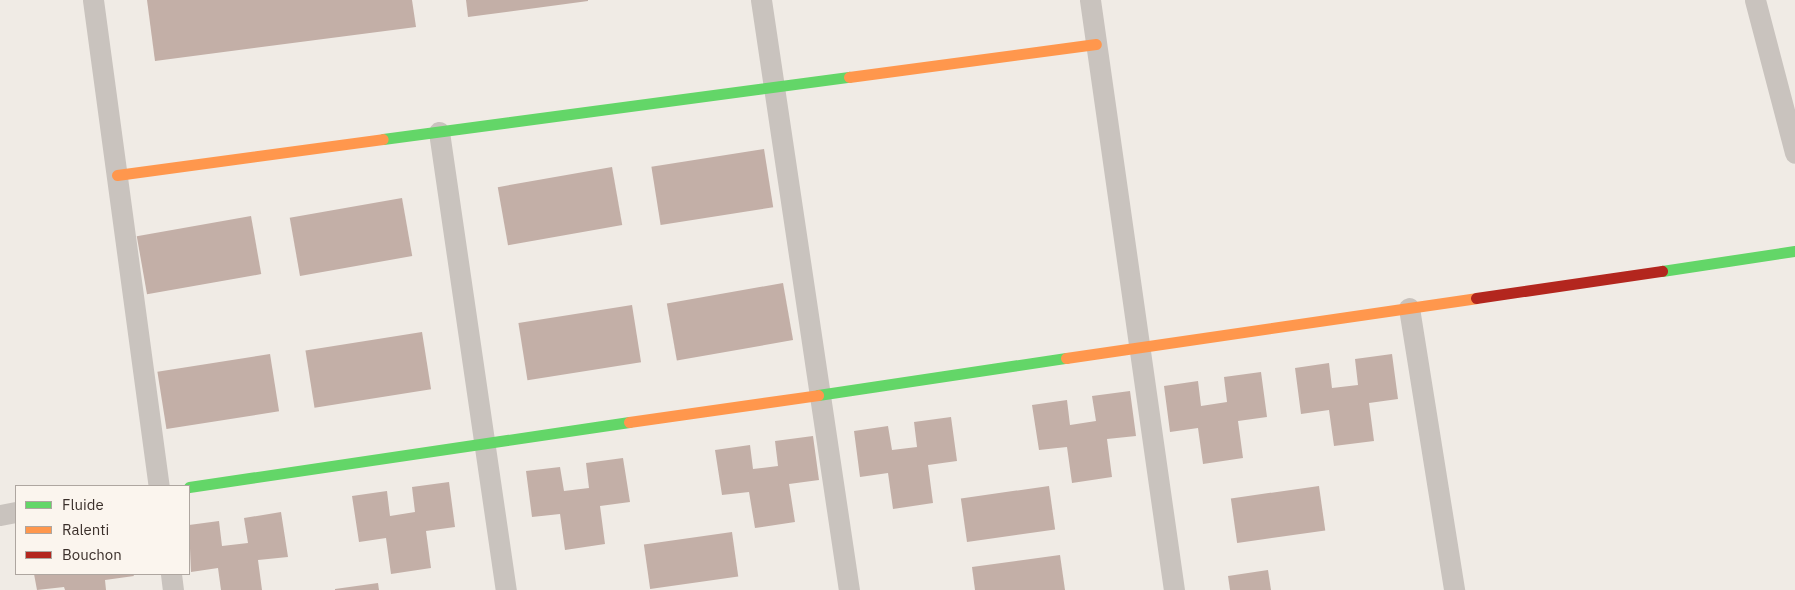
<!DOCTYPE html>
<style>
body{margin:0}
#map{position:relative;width:1795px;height:590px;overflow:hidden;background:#f0ebe5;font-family:"IBM Plex Sans",sans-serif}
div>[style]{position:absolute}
.building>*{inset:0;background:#c3afa7;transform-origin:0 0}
.street>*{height:21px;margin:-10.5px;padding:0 10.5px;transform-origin:10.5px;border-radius:10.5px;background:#c9c3be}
.fast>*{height:11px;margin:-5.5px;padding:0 5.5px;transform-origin:5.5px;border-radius:5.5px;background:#63d668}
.slow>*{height:11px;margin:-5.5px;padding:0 5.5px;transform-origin:5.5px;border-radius:5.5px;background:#ff974d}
.jam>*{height:11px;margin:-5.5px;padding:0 5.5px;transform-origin:5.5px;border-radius:5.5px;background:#b3261e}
span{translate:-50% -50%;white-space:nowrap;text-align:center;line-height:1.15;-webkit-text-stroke:4px #fbf5ee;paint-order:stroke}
.legend{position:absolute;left:15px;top:485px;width:175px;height:90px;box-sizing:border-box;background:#fbf5ee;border:1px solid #aea6a0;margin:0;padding:6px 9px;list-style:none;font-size:15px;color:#3b302b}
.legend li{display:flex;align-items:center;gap:10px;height:25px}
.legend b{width:25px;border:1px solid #aea6a0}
</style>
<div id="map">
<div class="building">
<i style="clip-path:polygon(147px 0,412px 0,416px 27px,155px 61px)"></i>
<i style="clip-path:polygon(466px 0,588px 0,588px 1px,468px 17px)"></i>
<i style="left:764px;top:149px;width:59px;height:114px;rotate:81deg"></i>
<i style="left:612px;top:167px;width:59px;height:116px;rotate:80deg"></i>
<i style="left:402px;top:198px;width:59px;height:114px;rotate:80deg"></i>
<i style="left:251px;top:216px;width:59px;height:116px;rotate:80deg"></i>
<i style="left:783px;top:283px;width:58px;height:118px;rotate:80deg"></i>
<i style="left:632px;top:305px;width:58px;height:115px;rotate:81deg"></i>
<i style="left:422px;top:332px;width:58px;height:118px;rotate:81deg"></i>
<i style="left:270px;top:354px;width:58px;height:114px;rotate:81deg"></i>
<i style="clip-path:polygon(1392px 354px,1398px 399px,1369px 403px,1374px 441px,1334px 446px,1329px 410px,1301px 414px,1295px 368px,1329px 363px,1332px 388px,1358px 385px,1355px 359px)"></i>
<i style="clip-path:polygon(1261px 372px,1267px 417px,1238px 421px,1243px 458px,1203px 464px,1198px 428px,1170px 432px,1164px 386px,1198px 381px,1201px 406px,1227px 402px,1224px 377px)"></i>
<i style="clip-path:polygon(1130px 391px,1136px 436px,1107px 439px,1112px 477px,1072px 483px,1067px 447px,1039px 450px,1032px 405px,1067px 400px,1070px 425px,1096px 421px,1092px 396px)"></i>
<i style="clip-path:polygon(951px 417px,957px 461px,928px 465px,933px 503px,893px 509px,888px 473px,860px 477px,854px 431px,888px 426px,892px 450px,917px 447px,914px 422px)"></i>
<i style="clip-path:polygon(813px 436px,819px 480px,789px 484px,795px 522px,755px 528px,749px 492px,722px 495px,715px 450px,750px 445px,753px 469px,778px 466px,775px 441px)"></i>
<i style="clip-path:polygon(623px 458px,630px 502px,600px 506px,605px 544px,565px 550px,560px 514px,532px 517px,526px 471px,560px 467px,564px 491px,589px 488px,586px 463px)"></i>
<i style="clip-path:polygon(449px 482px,455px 527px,426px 531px,431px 568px,391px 574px,386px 538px,359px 542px,352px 496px,387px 491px,390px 516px,415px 512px,412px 487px)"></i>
<i style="left:1049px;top:486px;width:44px;height:89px;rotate:82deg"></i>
<i style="left:1319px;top:486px;width:45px;height:89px;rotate:82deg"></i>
<i style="clip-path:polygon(281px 512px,288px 557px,258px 560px,262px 590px,221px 590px,218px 568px,191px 572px,189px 525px,219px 521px,222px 546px,248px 543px,244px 518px)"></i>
<i style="left:732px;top:532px;width:45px;height:89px;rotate:82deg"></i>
<i style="clip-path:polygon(1060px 555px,1065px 590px,975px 590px,972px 567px)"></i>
<i style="clip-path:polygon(1268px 570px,1271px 590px,1230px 590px,1228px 576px)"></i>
<i style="clip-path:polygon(34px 574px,133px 574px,134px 576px,105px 580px,106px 590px,65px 590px,64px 587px,37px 590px)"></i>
<i style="clip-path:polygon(378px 583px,379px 590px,335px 590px,335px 589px)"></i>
</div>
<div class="street">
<i style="left:93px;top:0;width:490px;rotate:82.3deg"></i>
<i style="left:761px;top:0;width:597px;rotate:81.52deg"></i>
<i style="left:1090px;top:0;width:596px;rotate:81.9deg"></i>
<i style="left:1755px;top:0;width:158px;rotate:75.3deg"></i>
<i style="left:439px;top:132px;width:463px;rotate:81.7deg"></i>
<i style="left:1409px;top:308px;width:286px;rotate:80.9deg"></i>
<i style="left:0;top:515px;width:16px;rotate:-11deg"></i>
<i style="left:171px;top:574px;width:16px;rotate:83deg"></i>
</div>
<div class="fast">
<i style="left:383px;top:139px;width:470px;rotate:-7.6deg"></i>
<i style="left:1662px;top:271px;width:134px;rotate:-8.6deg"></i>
<i style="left:818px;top:395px;width:251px;rotate:-8.5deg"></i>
<i style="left:189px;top:487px;width:445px;rotate:-8.4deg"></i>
</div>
<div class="slow">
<i style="left:849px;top:77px;width:249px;rotate:-7.6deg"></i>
<i style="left:117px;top:175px;width:268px;rotate:-7.7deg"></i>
<i style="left:1066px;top:358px;width:414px;rotate:-8.3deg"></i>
<i style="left:629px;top:422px;width:191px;rotate:-8.1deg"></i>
</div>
<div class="jam">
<i style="left:1476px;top:298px;width:188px;rotate:-8.3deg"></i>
</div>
<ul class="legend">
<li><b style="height:6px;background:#63d668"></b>Fluide</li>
<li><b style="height:6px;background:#ff974d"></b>Ralenti</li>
<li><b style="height:6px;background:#b3261e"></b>Bouchon</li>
</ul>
</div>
